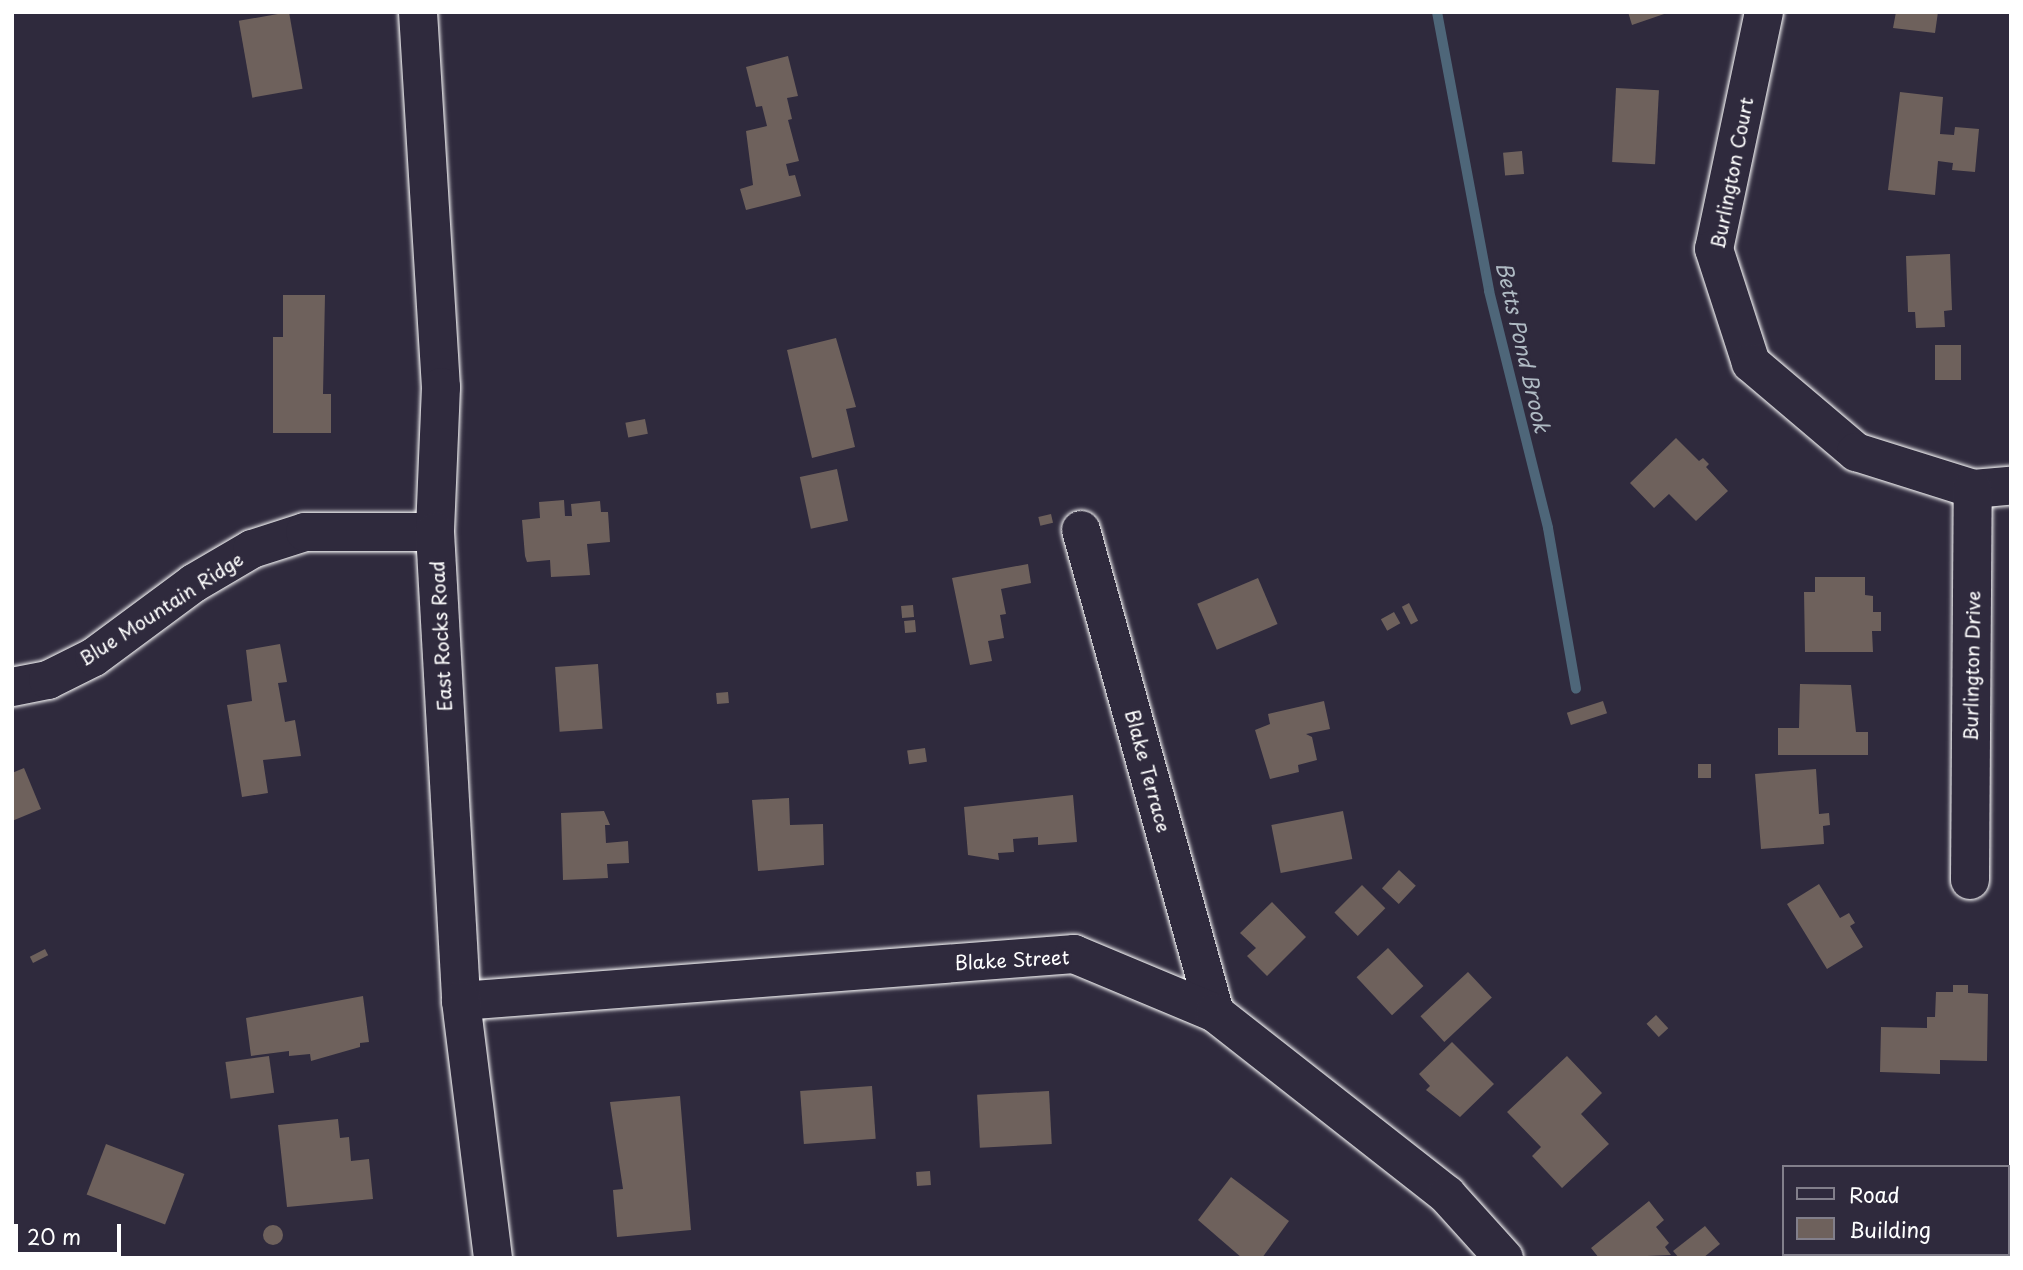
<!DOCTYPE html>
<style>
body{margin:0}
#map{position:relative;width:2023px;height:1270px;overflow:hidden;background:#2f2a3d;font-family:"Playpen Sans",sans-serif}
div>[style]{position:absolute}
.stream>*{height:10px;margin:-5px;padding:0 5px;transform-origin:5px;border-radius:5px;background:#4e6679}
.building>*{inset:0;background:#6e615c;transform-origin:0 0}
.round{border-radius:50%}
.roads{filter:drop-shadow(0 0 2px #fff) drop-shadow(0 0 2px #fff)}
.street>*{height:38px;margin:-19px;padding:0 19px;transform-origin:19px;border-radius:19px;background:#2f2a3d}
.secondary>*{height:38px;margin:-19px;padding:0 19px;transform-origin:19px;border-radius:19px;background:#2f2a3d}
span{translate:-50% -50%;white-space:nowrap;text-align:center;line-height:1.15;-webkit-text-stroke:6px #2f2a3d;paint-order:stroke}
.street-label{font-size:19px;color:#fff}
.water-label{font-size:21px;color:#afbac3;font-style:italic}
.frame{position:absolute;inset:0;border:14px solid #fff;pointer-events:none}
.legend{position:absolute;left:1782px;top:1165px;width:228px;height:91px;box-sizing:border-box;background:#2f2a3d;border:2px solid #827f8b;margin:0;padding:9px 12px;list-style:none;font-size:21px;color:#fff}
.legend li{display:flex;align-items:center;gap:14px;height:35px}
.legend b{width:35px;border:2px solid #827f8b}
.scale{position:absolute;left:14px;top:1224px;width:107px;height:32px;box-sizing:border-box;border:4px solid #fff;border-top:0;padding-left:9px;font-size:21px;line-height:24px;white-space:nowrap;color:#fff;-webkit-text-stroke:5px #2f2a3d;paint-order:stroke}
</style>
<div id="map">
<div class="stream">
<i style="left:1437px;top:12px;width:284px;rotate:79.4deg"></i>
<i style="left:1489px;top:291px;width:244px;rotate:76deg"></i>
<i style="left:1548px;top:528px;width:163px;rotate:80.1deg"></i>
</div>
<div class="building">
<i style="left:289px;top:12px;width:78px;height:51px;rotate:80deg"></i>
<i style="clip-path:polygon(1628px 12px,1667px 12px,1667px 13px,1632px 25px)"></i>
<i style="clip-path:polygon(1896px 12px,1938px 12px,1935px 33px,1893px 28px)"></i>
<i style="clip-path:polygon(788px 56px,798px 96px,787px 98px,792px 119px,788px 120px,799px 161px,786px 164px,789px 176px,795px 175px,801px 196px,746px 210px,740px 189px,753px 185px,746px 131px,767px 126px,762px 106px,756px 107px,746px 67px)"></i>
<i style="left:1616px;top:88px;width:43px;height:74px;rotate:3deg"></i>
<i style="clip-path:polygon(1900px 92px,1943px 97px,1940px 134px,1954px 135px,1955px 127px,1979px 129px,1975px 172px,1952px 170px,1953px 163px,1938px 161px,1935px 195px,1888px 190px)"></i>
<i style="left:1522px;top:151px;width:23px;height:19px;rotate:85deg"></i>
<i style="clip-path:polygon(1950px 254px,1952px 310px,1944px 311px,1945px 327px,1916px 328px,1915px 312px,1908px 312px,1906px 256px)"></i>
<i style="clip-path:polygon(283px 295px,325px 295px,323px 394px,331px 394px,331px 433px,273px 433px,273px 337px,283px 337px)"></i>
<i style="clip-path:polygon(836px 338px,856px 407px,846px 409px,855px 447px,812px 458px,787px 350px)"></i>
<i style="left:1935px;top:345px;width:26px;height:35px"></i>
<i style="left:645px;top:419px;width:15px;height:20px;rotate:79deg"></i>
<i style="clip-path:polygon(1676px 438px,1699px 461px,1703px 458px,1709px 464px,1706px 467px,1728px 491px,1696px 521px,1669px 494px,1654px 508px,1630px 483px)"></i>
<i style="left:837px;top:469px;width:53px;height:38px;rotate:78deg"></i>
<i style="clip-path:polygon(564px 500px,565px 516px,572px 516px,571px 504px,600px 501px,601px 512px,608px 512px,610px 542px,587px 544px,590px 575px,551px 577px,550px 560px,527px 562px,525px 556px,522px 520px,540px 518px,539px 502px)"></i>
<i style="left:1051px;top:514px;width:9px;height:13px;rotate:77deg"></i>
<i style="clip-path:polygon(1028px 564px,1031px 583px,1001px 589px,1006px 614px,1000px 615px,1004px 638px,988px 641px,992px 661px,970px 665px,952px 578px)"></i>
<i style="clip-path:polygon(1815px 577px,1865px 577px,1865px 595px,1873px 596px,1873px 612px,1881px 612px,1881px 631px,1872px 631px,1873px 652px,1805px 652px,1804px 592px,1815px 592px)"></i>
<i style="left:1258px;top:578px;width:50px;height:66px;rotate:67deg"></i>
<i style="left:1409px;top:603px;width:20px;height:8px;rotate:63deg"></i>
<i style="left:913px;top:605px;width:12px;height:12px;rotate:85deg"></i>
<i style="left:1394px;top:612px;width:13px;height:15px;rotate:61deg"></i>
<i style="left:915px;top:620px;width:12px;height:11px;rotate:85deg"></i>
<i style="clip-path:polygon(280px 644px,287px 682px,278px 683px,285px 722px,295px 720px,301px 756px,263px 760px,268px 793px,242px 797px,227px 705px,252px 701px,246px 650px)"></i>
<i style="left:598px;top:664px;width:65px;height:43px;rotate:86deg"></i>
<i style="clip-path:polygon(1800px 684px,1851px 685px,1856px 732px,1868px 732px,1868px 755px,1778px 755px,1778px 728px,1799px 728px)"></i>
<i style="left:728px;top:692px;width:11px;height:12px;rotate:85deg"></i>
<i style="clip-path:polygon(1324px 701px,1330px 729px,1306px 734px,1312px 737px,1317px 760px,1298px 765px,1299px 772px,1270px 779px,1255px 730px,1270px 724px,1268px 714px)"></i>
<i style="left:1603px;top:701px;width:13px;height:38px;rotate:72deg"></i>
<i style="left:925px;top:748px;width:14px;height:18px;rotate:82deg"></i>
<i style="left:1698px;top:764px;width:13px;height:14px"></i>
<i style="clip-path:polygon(24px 768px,41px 809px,12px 821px,12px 773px)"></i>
<i style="clip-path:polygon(1816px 769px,1819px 814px,1829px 813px,1830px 825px,1823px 826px,1824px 844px,1761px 849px,1755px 774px)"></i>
<i style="clip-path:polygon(1073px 795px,1077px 842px,1038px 845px,1038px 837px,1013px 839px,1014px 852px,998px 853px,999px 860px,968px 855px,964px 807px)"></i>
<i style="clip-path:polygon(789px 798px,790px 825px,823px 824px,824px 865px,758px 871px,752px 800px)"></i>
<i style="clip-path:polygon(604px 811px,610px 825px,605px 825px,606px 843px,628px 841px,629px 863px,607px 864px,608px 878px,563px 880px,561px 813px)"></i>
<i style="left:1343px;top:811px;width:49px;height:73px;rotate:79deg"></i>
<i style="left:1399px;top:870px;width:23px;height:25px;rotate:43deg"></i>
<i style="clip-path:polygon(1819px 884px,1840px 918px,1849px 913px,1855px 923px,1850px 926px,1863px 947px,1827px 969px,1787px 904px)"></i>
<i style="left:1362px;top:885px;width:33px;height:39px;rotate:45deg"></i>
<i style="clip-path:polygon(1272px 902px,1306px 937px,1267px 976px,1247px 956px,1256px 948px,1240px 933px)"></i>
<i style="left:1388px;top:948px;width:52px;height:43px;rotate:47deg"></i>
<i style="left:45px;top:949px;width:7px;height:17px;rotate:63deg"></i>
<i style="left:1468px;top:972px;width:35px;height:65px;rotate:47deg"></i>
<i style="clip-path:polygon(1953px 985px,1968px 985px,1968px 993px,1988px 994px,1987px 1061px,1940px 1060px,1940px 1074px,1880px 1072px,1881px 1027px,1927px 1028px,1927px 1017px,1935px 1017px,1936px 992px,1953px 992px)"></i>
<i style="clip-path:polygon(363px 996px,369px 1042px,360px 1043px,360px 1047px,311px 1061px,310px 1054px,289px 1056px,289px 1051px,251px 1056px,246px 1018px)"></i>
<i style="left:1656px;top:1015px;width:18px;height:13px;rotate:47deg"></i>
<i style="clip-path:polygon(1452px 1042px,1494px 1084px,1460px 1117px,1426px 1090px,1430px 1086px,1419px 1074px)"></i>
<i style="left:269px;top:1056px;width:37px;height:44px;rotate:82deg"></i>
<i style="clip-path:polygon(1567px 1056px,1602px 1093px,1581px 1114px,1609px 1144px,1562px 1188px,1532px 1156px,1541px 1147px,1507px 1112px)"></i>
<i style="left:872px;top:1086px;width:53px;height:72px;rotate:86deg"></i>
<i style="left:1049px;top:1091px;width:53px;height:72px;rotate:87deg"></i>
<i style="clip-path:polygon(680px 1096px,691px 1230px,617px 1237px,613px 1190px,623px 1189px,610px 1102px)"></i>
<i style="clip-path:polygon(338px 1119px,340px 1138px,349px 1137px,351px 1161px,369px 1159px,373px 1199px,287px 1207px,278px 1125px)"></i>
<i style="left:106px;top:1144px;width:84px;height:54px;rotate:21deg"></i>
<i style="left:930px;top:1171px;width:14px;height:14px;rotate:86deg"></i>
<i style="clip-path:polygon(1231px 1177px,1289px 1221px,1262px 1258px,1242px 1258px,1198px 1220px)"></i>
<i style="clip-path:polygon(1649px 1201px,1664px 1220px,1656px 1227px,1669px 1243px,1665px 1247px,1671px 1255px,1599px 1258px,1591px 1248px)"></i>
<i class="round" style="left:263px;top:1225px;width:20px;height:20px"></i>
<i style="clip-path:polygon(1705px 1226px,1720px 1244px,1703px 1258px,1679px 1258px,1673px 1251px)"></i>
</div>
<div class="roads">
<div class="street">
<i style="left:1764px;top:12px;width:242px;rotate:101.9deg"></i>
<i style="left:1714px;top:249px;width:120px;rotate:72deg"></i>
<i style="left:1751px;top:363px;width:138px;rotate:40.3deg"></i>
<i style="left:1856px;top:452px;width:123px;rotate:17.5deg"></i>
<i style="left:1973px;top:489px;width:38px;rotate:-5deg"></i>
<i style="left:1081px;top:530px;width:501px;rotate:74.49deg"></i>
<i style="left:12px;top:687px;width:37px;rotate:-11deg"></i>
<i style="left:48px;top:680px;width:51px;rotate:-26.6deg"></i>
<i style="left:94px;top:657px;width:124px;rotate:-36.5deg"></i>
<i style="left:194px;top:583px;width:67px;rotate:-30.4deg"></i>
<i style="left:252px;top:549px;width:56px;rotate:-17.8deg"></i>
<i style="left:305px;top:532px;width:130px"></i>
<i style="left:1970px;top:880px;width:391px;rotate:-89.6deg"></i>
<i style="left:461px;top:1001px;width:615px;rotate:-4.38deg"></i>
<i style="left:1074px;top:954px;width:153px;rotate:22.7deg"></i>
<i style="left:1215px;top:1013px;width:295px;rotate:38.1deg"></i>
<i style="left:1447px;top:1195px;width:85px;rotate:47.9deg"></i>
</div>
<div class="secondary">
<i style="left:418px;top:12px;width:376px;rotate:86.5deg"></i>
<i style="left:441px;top:387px;width:145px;rotate:92.4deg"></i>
<i style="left:435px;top:532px;width:470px;rotate:86.8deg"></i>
<i style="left:461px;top:1001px;width:259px;rotate:82.9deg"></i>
</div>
</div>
<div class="street-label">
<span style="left:1732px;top:173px;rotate:-79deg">Burlington Court</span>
<span style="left:161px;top:609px;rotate:-33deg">Blue Mountain Ridge</span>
<span style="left:441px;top:636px;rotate:-93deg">East Rocks Road</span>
<span style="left:1972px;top:666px;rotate:-89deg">Burlington Drive</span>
<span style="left:1148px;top:771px;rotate:75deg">Blake Terrace</span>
<span style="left:1012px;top:960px;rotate:-3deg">Blake Street</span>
</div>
<div class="water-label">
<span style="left:1524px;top:347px;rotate:77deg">Betts Pond Brook</span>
</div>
<div class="frame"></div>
<ul class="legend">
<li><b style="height:9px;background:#2f2a3d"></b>Road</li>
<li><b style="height:19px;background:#6e615c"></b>Building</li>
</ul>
<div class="scale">20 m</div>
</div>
